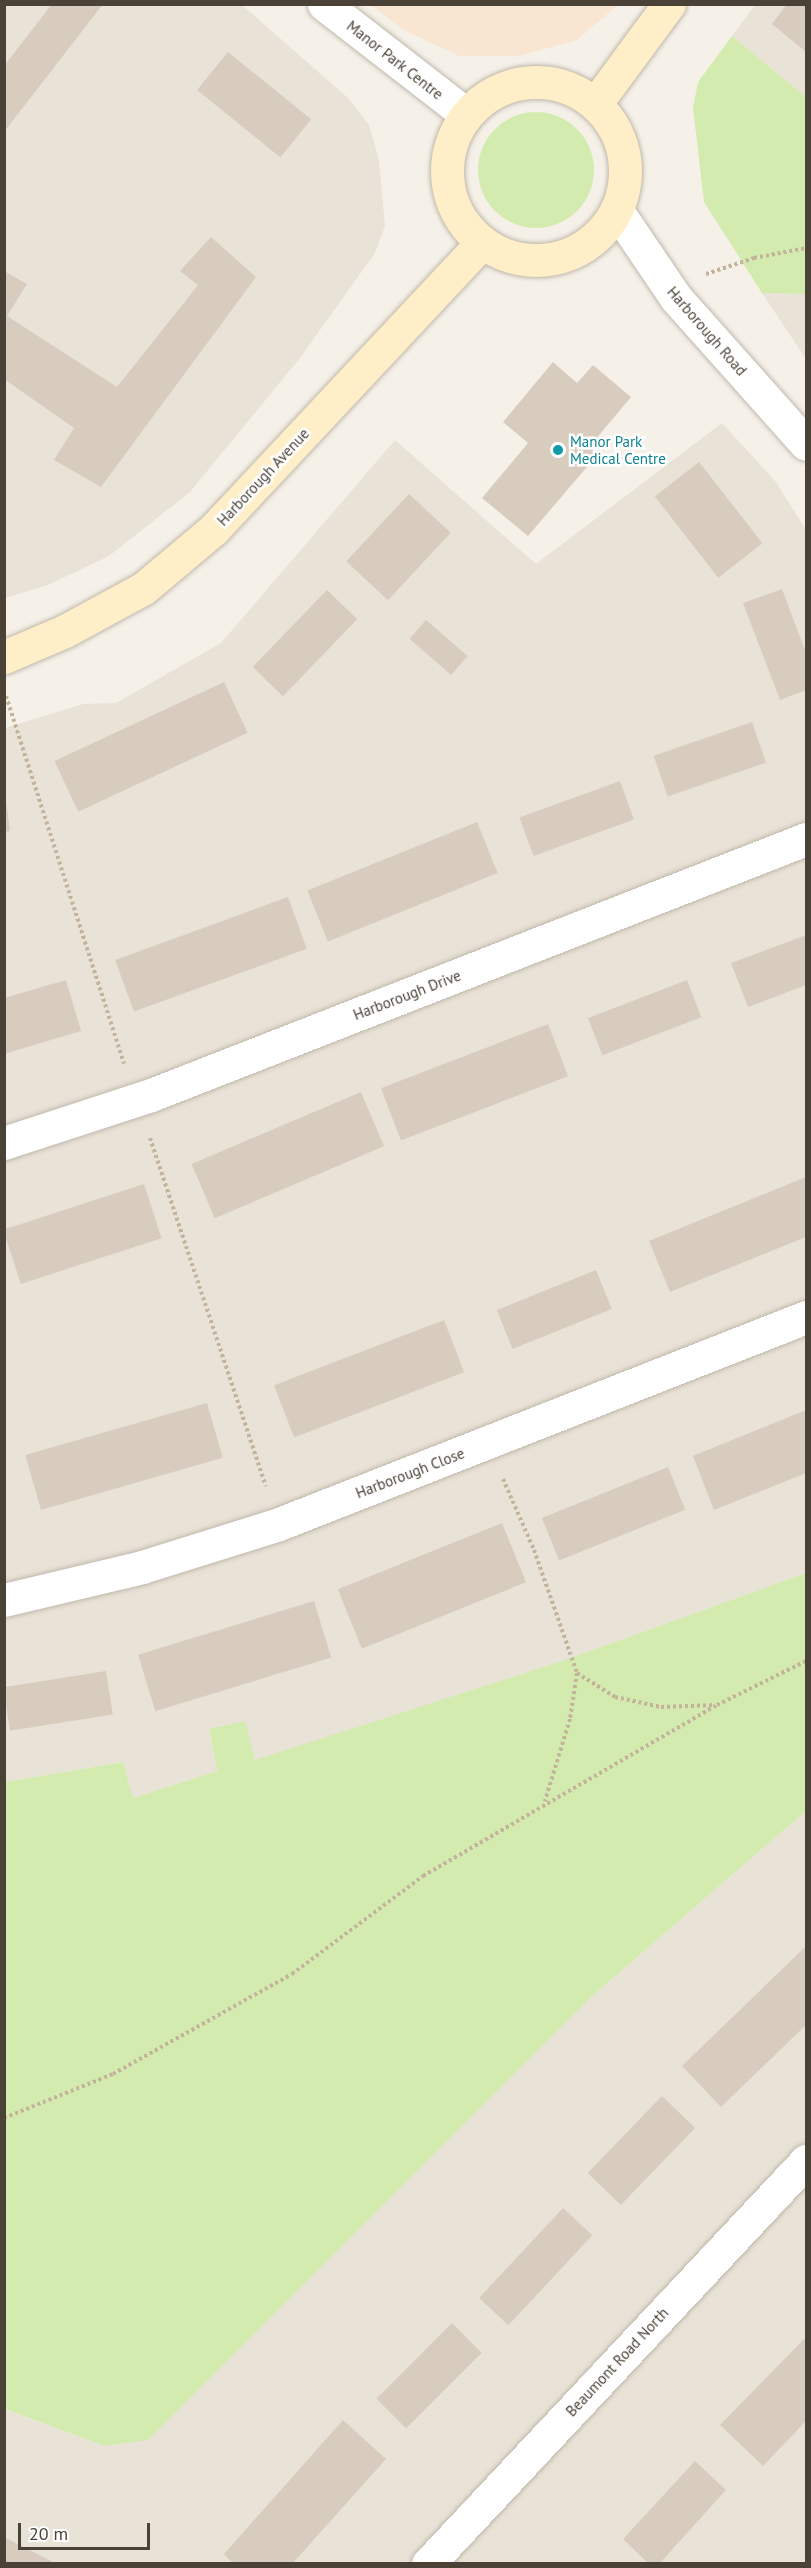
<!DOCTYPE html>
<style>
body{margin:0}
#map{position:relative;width:811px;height:2568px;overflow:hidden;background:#f5f1e9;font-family:"PT Sans",sans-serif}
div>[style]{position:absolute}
.residential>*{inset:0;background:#e9e2d7}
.commercial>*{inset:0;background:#f8e6d3}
.green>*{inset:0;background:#d4ebb0}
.round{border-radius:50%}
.building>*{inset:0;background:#d8ccbe;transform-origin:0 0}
.path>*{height:4px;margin-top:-2px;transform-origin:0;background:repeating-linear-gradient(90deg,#c4b39b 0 3px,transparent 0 6px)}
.roads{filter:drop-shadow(0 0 2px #c1b8ab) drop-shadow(0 0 2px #c1b8ab)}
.street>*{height:33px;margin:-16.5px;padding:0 16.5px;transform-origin:16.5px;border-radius:16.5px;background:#fff}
.secondary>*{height:33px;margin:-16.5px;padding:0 16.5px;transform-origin:16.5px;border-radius:16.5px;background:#ffefc9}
.secondary>.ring{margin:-16.5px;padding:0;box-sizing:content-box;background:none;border:33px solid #ffefc9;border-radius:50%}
.dots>*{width:16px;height:16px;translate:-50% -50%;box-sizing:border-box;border:3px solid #fff;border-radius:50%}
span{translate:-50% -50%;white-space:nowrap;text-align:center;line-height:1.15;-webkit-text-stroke:5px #fff;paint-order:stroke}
.street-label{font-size:15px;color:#4a4137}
.culture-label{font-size:15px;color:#0d838f}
.left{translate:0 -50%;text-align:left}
.frame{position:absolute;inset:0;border:6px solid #4a4137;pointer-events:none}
.scale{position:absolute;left:18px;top:2523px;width:132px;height:27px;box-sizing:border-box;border:3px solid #4a4137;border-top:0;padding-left:8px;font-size:18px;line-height:21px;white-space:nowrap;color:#4a4137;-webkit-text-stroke:4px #fff;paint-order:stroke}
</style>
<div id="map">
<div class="residential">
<i style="clip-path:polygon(5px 5px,242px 5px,348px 98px,369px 125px,379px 160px,385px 226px,375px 253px,300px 358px,190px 492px,109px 556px,48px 585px,5px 598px)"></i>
<i style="clip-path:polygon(755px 5px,806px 5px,806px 97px,732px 36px)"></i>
<i style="clip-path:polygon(762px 293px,806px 294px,806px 359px)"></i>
<i style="clip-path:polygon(722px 423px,776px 482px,806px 530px,806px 1573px,559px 1662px,254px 1761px,209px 1730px,217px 1771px,133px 1798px,123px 1762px,5px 1782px,5px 728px,83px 704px,116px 703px,221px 643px,395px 440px,536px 564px)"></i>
<i style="clip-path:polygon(806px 1811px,806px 2563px,5px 2563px,4px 2409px,104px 2446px,591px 1997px)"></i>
</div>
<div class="commercial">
<i style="clip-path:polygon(371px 5px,618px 5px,577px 40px,519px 56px,459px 56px,402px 29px)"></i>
</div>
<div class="green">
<i style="clip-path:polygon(732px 36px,806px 97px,806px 294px,762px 293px,704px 202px,693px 108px,698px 82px)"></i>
<i class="round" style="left:478px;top:112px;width:116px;height:116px"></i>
<i style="clip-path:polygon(806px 1573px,806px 1811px,591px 1997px,148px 2440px,104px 2446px,5px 2409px,5px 1782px,123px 1762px,133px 1798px,217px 1771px,209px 1729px,245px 1721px,255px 1760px,559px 1662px)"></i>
</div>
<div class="building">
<i style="clip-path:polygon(52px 4px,103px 4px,4px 132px,4px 66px)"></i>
<i style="clip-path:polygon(787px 4px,806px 4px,806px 52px,772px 24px)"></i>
<i style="left:228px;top:52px;width:107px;height:49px;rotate:39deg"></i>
<i style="clip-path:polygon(211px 237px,256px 277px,101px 487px,54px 460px,74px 428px,4px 379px,4px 271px,27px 284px,7px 316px,117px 387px,198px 285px,180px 271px)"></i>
<i style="clip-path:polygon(553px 362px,577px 383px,593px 365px,631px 397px,589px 447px,598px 454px,528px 536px,482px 498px,528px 443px,503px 422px)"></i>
<i style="left:699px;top:462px;width:103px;height:56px;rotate:52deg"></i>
<i style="left:409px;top:494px;width:57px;height:92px;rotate:43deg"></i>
<i style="clip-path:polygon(782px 589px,806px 653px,806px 690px,780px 700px,743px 603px)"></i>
<i style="left:327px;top:590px;width:42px;height:107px;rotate:44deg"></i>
<i style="left:426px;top:620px;width:55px;height:25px;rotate:41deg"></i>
<i style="left:224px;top:682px;width:56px;height:187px;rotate:65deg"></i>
<i style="left:752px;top:722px;width:43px;height:104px;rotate:71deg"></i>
<i style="left:620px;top:781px;width:41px;height:107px;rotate:70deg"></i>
<i style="clip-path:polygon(6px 800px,10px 831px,4px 832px,4px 801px)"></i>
<i style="left:477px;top:822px;width:55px;height:183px;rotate:68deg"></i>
<i style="left:288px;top:897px;width:55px;height:184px;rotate:70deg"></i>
<i style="clip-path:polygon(806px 935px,806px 985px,748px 1007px,731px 963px)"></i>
<i style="clip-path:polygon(66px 980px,81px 1031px,4px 1054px,4px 998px)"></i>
<i style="left:687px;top:980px;width:40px;height:106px;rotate:69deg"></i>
<i style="left:548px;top:1024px;width:56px;height:179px;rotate:69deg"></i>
<i style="left:361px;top:1092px;width:59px;height:184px;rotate:67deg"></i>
<i style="clip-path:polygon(806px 1177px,806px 1237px,670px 1292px,649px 1241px)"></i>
<i style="left:144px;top:1184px;width:57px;height:148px;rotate:72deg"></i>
<i style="left:596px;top:1270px;width:42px;height:107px;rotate:68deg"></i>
<i style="left:444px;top:1320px;width:56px;height:182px;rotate:69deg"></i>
<i style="left:207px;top:1403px;width:57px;height:189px;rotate:74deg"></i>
<i style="clip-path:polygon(806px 1410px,806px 1473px,714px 1510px,693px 1456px)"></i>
<i style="left:668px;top:1467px;width:46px;height:136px;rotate:68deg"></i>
<i style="left:502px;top:1523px;width:64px;height:177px;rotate:68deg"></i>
<i style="left:314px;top:1601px;width:59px;height:184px;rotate:73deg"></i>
<i style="left:106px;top:1671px;width:44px;height:104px;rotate:81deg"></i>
<i style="clip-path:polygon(806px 1946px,806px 2025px,721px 2107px,682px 2066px)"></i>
<i style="left:662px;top:2096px;width:46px;height:107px;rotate:44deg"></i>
<i style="left:563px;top:2208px;width:40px;height:123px;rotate:43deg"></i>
<i style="left:452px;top:2323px;width:42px;height:107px;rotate:45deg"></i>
<i style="clip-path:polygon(806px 2337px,806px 2421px,763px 2466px,720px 2425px)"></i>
<i style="clip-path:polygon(343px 2420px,386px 2459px,292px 2564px,234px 2564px,224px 2554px)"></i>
<i style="clip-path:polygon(695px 2461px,726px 2490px,659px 2564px,649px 2564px,623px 2539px)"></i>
<i style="clip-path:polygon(4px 2537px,57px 2564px,4px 2564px)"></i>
</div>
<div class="path">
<i style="left:706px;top:274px;width:51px;rotate:-18.4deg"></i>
<i style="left:754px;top:258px;width:53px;rotate:-10.9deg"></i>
<i style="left:6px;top:696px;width:386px;rotate:72.2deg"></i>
<i style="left:150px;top:1138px;width:367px;rotate:71.6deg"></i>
<i style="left:503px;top:1479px;width:77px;rotate:66.4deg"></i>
<i style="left:534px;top:1550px;width:130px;rotate:70.7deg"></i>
<i style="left:577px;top:1673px;width:47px;rotate:98.7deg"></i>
<i style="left:570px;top:1719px;width:86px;rotate:107deg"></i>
<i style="left:577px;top:1673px;width:45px;rotate:32.3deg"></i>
<i style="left:615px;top:1697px;width:47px;rotate:12.3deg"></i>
<i style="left:661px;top:1707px;width:54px;rotate:-2.1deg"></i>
<i style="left:4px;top:2118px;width:118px;rotate:-22deg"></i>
<i style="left:113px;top:2074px;width:205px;rotate:-29.2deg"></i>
<i style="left:292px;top:1974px;width:164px;rotate:-36.8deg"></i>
<i style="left:423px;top:1876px;width:340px;rotate:-30.2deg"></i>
<i style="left:717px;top:1705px;width:99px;rotate:-26.3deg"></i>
</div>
<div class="roads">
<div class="street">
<i style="left:324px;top:4px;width:180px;rotate:37.8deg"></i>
<i style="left:617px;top:211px;width:105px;rotate:55.9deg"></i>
<i style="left:676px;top:298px;width:195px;rotate:48.3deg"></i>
<i style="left:4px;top:1143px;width:155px;rotate:-18.1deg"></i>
<i style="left:151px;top:1095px;width:703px;rotate:-21.35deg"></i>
<i style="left:4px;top:1600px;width:142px;rotate:-13.4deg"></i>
<i style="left:142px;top:1567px;width:144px;rotate:-17.4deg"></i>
<i style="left:279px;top:1524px;width:566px;rotate:-21.44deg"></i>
<i style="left:428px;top:2564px;width:553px;rotate:-46.83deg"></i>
</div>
<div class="secondary">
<i class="ring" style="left:447px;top:82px;width:145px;height:145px"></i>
<i style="left:596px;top:103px;width:123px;rotate:-53.6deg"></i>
<i style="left:4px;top:657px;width:66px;rotate:-23.1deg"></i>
<i style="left:65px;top:631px;width:90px;rotate:-28.6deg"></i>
<i style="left:144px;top:588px;width:92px;rotate:-40.1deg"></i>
<i style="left:214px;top:529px;width:392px;rotate:-46.9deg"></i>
</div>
</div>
<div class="dots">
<i style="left:558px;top:450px;background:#0f9aa8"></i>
</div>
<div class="street-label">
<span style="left:395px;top:60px;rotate:38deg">Manor Park Centre</span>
<span style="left:707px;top:331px;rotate:49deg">Harborough Road</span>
<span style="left:263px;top:477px;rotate:-47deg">Harborough Avenue</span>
<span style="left:407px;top:995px;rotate:-21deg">Harborough Drive</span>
<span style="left:410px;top:1473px;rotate:-21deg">Harborough Close</span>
<span style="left:617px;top:2362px;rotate:-47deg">Beaumont Road North</span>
</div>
<div class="culture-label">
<span class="left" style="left:570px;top:450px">Manor Park<br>Medical Centre</span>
</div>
<div class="frame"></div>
<div class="scale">20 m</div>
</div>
